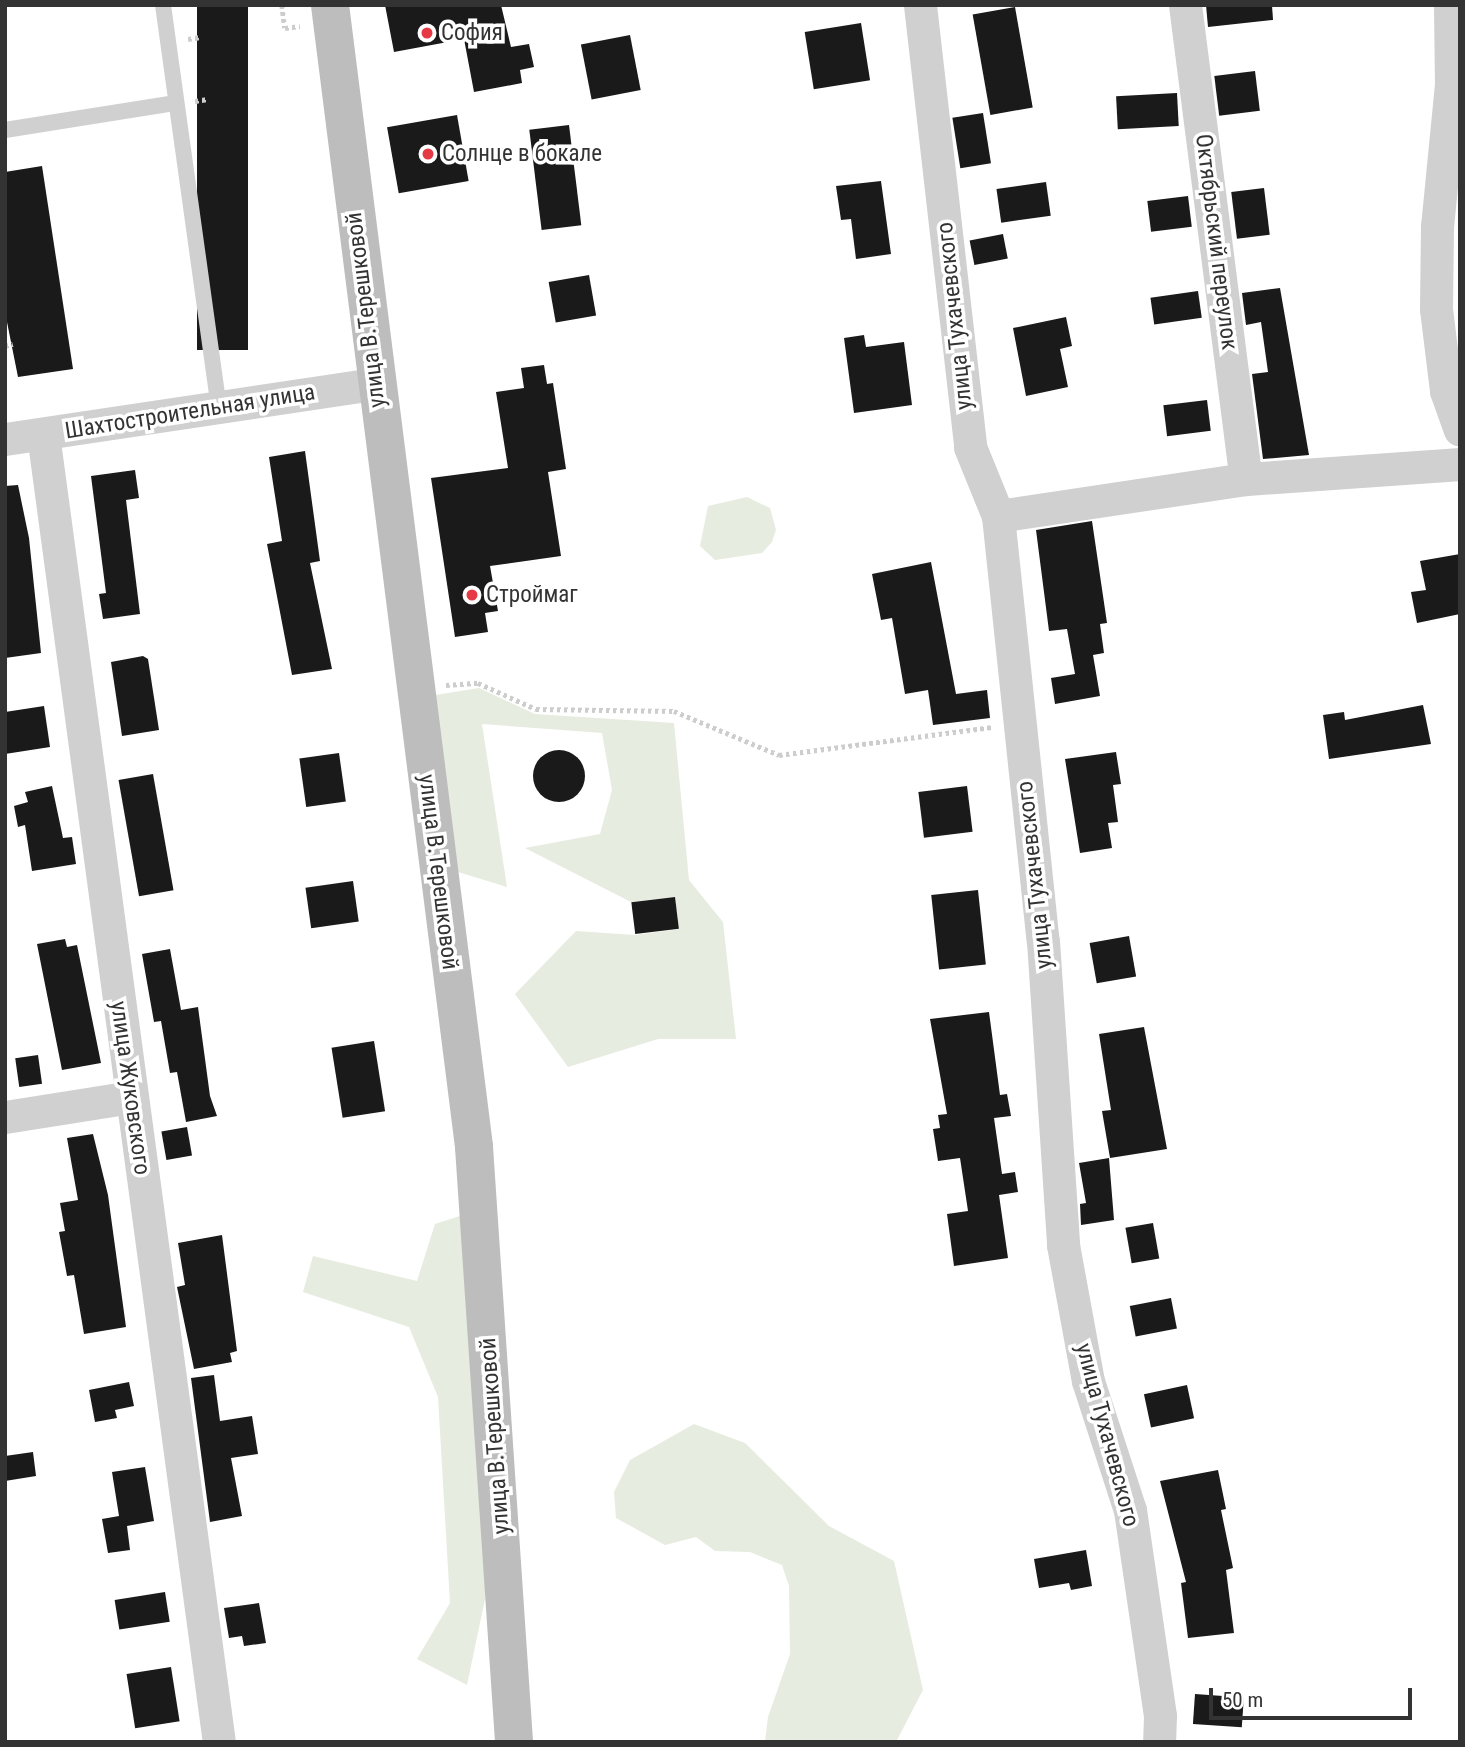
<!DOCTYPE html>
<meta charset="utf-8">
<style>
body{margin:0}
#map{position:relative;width:1465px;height:1747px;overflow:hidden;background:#fff;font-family:"Roboto Condensed",sans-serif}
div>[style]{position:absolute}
.green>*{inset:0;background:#e6ecdf}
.building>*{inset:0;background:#1a1a1a;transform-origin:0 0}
.round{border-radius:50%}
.path>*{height:4.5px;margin-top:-2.25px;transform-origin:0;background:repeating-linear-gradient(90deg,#cdcdcd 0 3.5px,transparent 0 7px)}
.lane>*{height:16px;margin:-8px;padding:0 8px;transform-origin:8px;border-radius:8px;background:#d0d0d0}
.street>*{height:33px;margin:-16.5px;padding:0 16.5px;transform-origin:16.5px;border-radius:16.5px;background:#d0d0d0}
.secondary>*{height:38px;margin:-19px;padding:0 19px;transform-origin:19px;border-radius:19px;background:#bdbdbd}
.dots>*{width:19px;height:19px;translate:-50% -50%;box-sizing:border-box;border:4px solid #fff;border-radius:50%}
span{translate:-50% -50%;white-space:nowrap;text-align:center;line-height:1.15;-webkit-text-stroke:7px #fff;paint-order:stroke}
.poi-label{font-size:23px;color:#333}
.left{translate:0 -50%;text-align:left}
.street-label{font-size:23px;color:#333}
.frame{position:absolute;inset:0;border:7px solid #333;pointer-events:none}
.scale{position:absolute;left:1209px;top:1688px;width:203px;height:32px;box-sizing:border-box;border:4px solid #333;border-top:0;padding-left:9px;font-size:21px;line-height:24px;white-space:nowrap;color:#333;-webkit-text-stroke:5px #fff;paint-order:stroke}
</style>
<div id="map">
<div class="green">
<i style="clip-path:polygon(747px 497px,770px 508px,776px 530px,772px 542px,762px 553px,715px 560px,700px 546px,708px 506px)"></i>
<i style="clip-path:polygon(479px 688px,535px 714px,674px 723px,689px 880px,723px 922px,736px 1039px,658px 1039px,568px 1067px,515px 994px,576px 931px,635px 935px,679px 929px,675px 897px,631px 902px,525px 848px,600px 834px,612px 790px,602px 733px,482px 724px,507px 887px,442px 867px,423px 697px)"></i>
<i style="clip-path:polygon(463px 1215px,489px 1580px,467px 1685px,417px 1659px,450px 1603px,438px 1397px,409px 1327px,303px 1292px,313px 1256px,417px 1281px,435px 1224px)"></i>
<i style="clip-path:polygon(694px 1424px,745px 1443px,829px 1526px,894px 1561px,923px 1690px,896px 1742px,765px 1742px,768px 1717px,790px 1654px,789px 1586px,782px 1565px,750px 1552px,715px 1551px,696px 1537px,665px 1545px,616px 1518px,614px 1492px,630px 1460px)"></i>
</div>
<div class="building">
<i style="left:197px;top:5px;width:51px;height:345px"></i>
<i style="clip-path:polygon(385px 5px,501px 5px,511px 47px,529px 44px,534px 67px,520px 70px,522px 83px,474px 92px,464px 39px,394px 52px)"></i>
<i style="clip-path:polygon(1206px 5px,1272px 5px,1273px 20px,1208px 27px)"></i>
<i style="left:1015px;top:7px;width:102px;height:43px;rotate:80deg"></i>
<i style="left:861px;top:23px;width:58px;height:57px;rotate:81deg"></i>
<i style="left:630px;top:35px;width:56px;height:50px;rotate:79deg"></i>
<i style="left:1255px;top:71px;width:40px;height:41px;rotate:83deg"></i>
<i style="left:1177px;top:93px;width:33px;height:61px;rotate:87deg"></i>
<i style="left:983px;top:113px;width:51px;height:31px;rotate:81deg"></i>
<i style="left:457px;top:115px;width:67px;height:71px;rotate:80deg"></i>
<i style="left:569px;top:125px;width:101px;height:40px;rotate:83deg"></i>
<i style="clip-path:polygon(42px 166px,73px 369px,18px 377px,5px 312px,5px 172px)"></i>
<i style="clip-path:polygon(881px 181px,891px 254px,856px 259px,851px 219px,841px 220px,836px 186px)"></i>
<i style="left:1046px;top:182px;width:34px;height:50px;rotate:82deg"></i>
<i style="left:1264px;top:188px;width:47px;height:33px;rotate:83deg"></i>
<i style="left:1188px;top:196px;width:31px;height:41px;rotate:83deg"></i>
<i style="left:1003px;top:234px;width:25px;height:34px;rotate:79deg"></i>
<i style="left:589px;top:275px;width:41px;height:41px;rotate:80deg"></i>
<i style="clip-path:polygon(1280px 288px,1309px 455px,1263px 459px,1252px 374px,1268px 372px,1261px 322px,1246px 325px,1242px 293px)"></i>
<i style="left:1198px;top:291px;width:27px;height:48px;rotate:82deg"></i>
<i style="clip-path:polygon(1066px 317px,1072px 346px,1060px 349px,1068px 387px,1026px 396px,1013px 328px)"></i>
<i style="clip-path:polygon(864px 335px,866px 347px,904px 342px,912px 405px,854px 413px,844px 338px)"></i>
<i style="clip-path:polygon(544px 365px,547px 384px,553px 383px,566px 469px,548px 472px,561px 556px,490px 566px,498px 611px,485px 613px,488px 632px,455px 637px,431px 478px,508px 468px,496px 392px,524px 388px,521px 368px)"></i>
<i style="left:1207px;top:400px;width:31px;height:44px;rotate:83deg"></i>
<i style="clip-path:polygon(305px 451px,320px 561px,310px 563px,332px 669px,292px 675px,267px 544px,282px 541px,269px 457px)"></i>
<i style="clip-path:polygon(135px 470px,139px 498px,126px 500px,140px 614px,103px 619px,99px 594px,106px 593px,91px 476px)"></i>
<i style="clip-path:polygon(18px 485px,29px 538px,41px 653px,5px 658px,5px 486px)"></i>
<i style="clip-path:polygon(1092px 521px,1107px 623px,1100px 624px,1104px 653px,1093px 655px,1100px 696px,1055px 704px,1051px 678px,1075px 674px,1067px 629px,1049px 631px,1036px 530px)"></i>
<i style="clip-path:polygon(1460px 554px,1460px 614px,1417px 623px,1411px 592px,1426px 590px,1420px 561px)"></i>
<i style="clip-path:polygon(931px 562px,956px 694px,987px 690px,990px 718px,933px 725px,928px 690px,905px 694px,892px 618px,881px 620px,872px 574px)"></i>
<i style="clip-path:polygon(143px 656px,148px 659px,159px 730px,122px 736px,111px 662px)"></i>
<i style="clip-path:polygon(1423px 705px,1431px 744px,1329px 759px,1323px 715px,1344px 712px,1345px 720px)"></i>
<i style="clip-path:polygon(44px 706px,50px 747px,5px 754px,5px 712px)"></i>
<i class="round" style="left:533px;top:750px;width:52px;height:52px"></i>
<i style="clip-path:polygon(1116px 752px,1121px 784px,1113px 785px,1118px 822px,1108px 823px,1112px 848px,1080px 853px,1065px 759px)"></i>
<i style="left:339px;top:753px;width:49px;height:40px;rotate:82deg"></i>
<i style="left:153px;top:774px;width:118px;height:35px;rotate:80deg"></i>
<i style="clip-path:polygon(52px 786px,63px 838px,72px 837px,76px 864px,32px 871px,25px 825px,18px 827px,14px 806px,28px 802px,25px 792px)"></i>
<i style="left:967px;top:786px;width:46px;height:49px;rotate:83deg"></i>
<i style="left:353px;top:881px;width:41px;height:48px;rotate:82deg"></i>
<i style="left:978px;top:890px;width:75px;height:47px;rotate:84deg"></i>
<i style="left:675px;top:897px;width:32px;height:44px;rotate:83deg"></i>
<i style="left:1129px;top:936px;width:41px;height:40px;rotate:80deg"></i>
<i style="clip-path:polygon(65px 939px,67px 947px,77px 945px,101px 1063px,62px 1070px,37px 944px)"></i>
<i style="clip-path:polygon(170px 949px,181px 1010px,198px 1007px,210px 1096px,217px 1116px,186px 1122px,177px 1072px,170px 1073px,161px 1021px,154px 1022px,142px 954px)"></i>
<i style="clip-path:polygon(989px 1012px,1000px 1095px,1007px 1094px,1011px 1116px,994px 1118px,1002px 1174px,1015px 1172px,1018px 1192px,999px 1195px,1008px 1258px,954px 1266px,947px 1214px,968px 1211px,960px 1158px,938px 1161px,933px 1129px,940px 1128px,938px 1115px,947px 1114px,930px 1019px)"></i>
<i style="clip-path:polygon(1144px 1027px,1167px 1149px,1110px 1158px,1102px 1111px,1111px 1110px,1099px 1034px)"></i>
<i style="left:374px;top:1041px;width:71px;height:43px;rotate:81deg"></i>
<i style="left:38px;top:1055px;width:29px;height:23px;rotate:82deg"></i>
<i style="left:187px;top:1127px;width:29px;height:26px;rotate:80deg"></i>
<i style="clip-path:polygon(93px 1134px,108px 1195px,126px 1327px,84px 1334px,74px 1275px,67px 1276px,59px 1232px,65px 1231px,60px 1203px,78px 1200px,67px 1138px)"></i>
<i style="clip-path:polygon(1109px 1158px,1114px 1220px,1081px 1225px,1080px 1204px,1086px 1203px,1079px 1163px)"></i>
<i style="left:1153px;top:1223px;width:36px;height:28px;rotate:80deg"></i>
<i style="clip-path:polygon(222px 1235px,237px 1351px,230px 1353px,232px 1362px,194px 1369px,177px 1287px,185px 1285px,178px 1243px)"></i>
<i style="left:1171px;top:1298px;width:31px;height:42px;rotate:79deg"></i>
<i style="clip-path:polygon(214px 1375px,220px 1421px,252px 1416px,258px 1454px,231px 1458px,242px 1516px,210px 1522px,191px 1378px)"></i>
<i style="clip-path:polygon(129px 1382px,134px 1406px,115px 1410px,117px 1418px,95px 1422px,89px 1390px)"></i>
<i style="left:1187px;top:1385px;width:34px;height:44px;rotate:78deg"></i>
<i style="clip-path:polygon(33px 1452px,36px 1476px,5px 1481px,5px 1456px)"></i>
<i style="clip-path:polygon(145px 1467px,154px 1521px,127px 1526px,130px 1550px,108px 1553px,102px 1519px,119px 1516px,112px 1472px)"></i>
<i style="clip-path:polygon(1218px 1470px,1226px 1509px,1221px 1510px,1233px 1568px,1226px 1570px,1234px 1633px,1188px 1638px,1181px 1583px,1186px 1582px,1160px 1481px)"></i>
<i style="clip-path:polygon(1086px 1550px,1092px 1586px,1071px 1590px,1069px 1583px,1039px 1588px,1034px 1559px)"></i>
<i style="left:165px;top:1592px;width:30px;height:51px;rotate:81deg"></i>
<i style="clip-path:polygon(259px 1603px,266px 1643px,244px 1646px,242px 1636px,229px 1638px,224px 1608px)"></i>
<i style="left:171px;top:1667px;width:55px;height:45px;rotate:81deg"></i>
<i style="left:1195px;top:1694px;width:49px;height:30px;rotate:4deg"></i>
</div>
<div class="path">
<i style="left:282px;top:5px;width:23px;rotate:83deg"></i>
<i style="left:285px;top:28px;width:15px;rotate:-8deg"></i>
<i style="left:188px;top:39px;width:13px;rotate:-9deg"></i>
<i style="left:195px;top:101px;width:13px;rotate:-9deg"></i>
<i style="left:5px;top:346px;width:8px;rotate:-14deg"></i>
<i style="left:446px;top:685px;width:32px;rotate:-4deg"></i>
<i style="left:478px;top:683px;width:64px;rotate:24.1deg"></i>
<i style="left:536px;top:709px;width:138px;rotate:0.8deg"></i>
<i style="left:674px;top:711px;width:114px;rotate:22.7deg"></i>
<i style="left:779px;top:755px;width:215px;rotate:-7.5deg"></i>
</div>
<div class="lane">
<i style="left:163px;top:5px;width:407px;rotate:82.1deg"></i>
<i style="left:5px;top:130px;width:173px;rotate:-9deg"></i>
</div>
<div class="street">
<i style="left:920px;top:5px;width:445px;rotate:83.5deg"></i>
<i style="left:970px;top:447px;width:74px;rotate:67.9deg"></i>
<i style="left:998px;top:516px;width:427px;rotate:84deg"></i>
<i style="left:1043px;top:941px;width:305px;rotate:86.2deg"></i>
<i style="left:1063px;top:1245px;width:138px;rotate:79.6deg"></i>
<i style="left:1088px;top:1381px;width:136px;rotate:72deg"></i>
<i style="left:1130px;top:1510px;width:208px;rotate:81.7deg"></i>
<i style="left:1160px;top:1716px;width:26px;rotate:92deg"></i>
<i style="left:1185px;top:5px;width:478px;rotate:82.7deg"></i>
<i style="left:1450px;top:5px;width:79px;rotate:89.3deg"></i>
<i style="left:1451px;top:84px;width:143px;rotate:95.6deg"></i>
<i style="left:1437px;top:226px;width:83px;rotate:90.7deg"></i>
<i style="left:1436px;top:309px;width:83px;rotate:83deg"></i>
<i style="left:1446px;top:391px;width:41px;rotate:70.3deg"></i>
<i style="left:43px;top:434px;width:1320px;rotate:82.34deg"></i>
<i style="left:5px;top:439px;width:374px;rotate:-8.5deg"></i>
<i style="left:998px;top:516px;width:251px;rotate:-8.5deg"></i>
<i style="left:1246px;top:479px;width:215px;rotate:-4deg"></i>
<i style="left:5px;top:1117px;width:128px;rotate:-9deg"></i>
</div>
<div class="secondary">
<i style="left:330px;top:5px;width:1151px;rotate:82.81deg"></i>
<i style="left:474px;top:1147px;width:596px;rotate:86.15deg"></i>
</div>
<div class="dots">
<i style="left:427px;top:33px;background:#e63946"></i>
<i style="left:428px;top:154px;background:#e63946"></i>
<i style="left:472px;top:595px;background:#e63946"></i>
</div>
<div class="poi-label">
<span class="left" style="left:441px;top:33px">София</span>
<span class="left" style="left:442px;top:154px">Солнце в бокале</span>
<span class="left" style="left:486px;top:595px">Строймаг</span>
</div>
<div class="street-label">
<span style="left:1216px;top:242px;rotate:83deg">Октябрьский переулок</span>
<span style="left:366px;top:310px;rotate:-97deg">улица В.Терешковой</span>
<span style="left:955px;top:316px;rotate:-96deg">улица Тухачевского</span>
<span style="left:190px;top:412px;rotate:-9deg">Шахтостроительная улица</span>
<span style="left:438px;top:872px;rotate:83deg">улица В.Терешковой</span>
<span style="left:1035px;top:875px;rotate:-96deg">улица Тухачевского</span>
<span style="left:130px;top:1088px;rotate:82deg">улица Жуковского</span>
<span style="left:1107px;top:1435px;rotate:75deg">улица Тухачевского</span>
<span style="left:495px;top:1436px;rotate:-94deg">улица В.Терешковой</span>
</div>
<div class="frame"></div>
<div class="scale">50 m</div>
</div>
